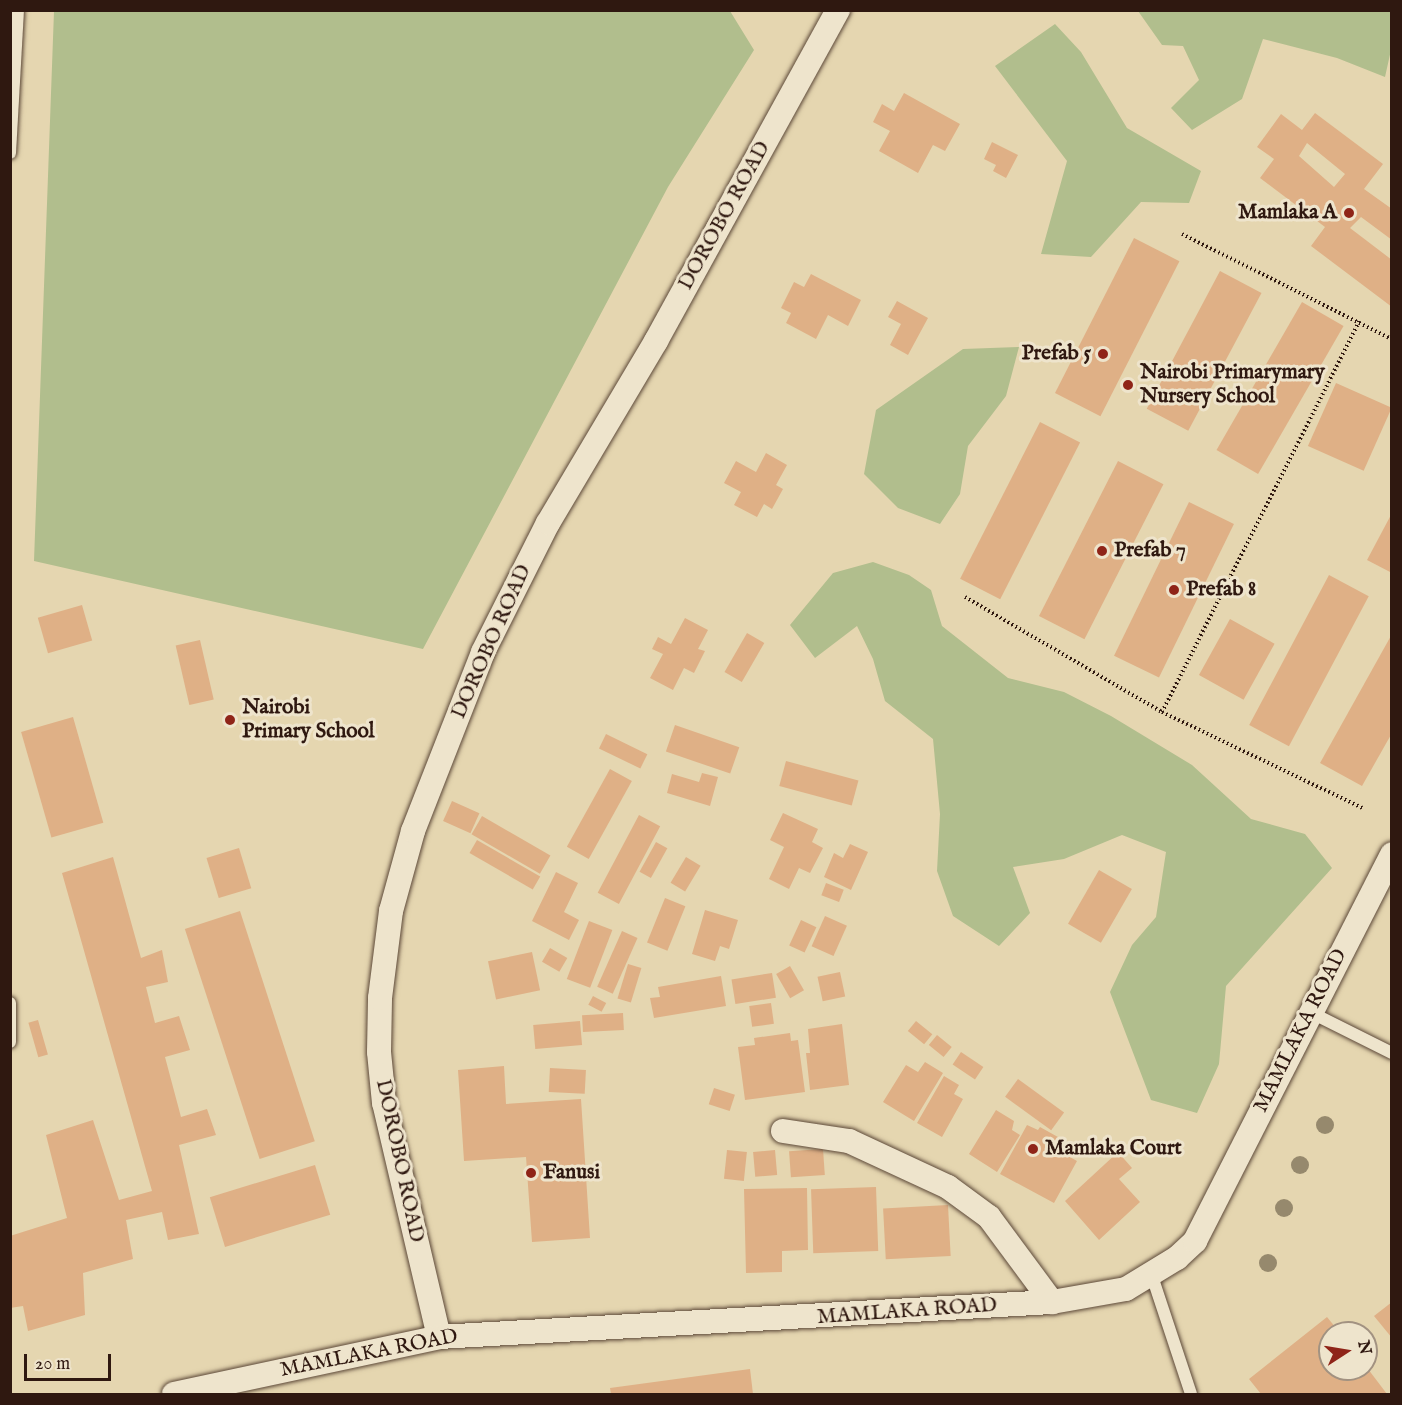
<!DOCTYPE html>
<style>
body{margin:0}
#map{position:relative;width:1402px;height:1405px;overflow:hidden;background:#e5d6b0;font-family:"IM FELL English",serif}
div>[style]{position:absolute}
.green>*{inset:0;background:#b1be8d}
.building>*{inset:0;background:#dfb086;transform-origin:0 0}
.path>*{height:4px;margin-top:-2px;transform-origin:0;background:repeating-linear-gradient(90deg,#2f1810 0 1.5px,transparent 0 4.5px)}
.roads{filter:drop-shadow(0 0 2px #5c4838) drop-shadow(0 0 2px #5c4838)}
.lane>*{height:12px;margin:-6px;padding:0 6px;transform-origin:6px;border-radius:6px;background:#eee4cc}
.street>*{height:24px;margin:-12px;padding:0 12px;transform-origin:12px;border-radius:12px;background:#eee4cc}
.trees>*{width:18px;height:18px;margin:-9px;border-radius:50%;background:#96896d}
.dots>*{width:16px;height:16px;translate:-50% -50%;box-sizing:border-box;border:3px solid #eee4cc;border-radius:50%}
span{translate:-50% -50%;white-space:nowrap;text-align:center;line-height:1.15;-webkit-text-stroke:6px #eee4cc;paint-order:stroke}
.poi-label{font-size:21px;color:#2f1810;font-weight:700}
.right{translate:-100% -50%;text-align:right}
.left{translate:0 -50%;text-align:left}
.street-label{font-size:21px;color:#2f1810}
.frame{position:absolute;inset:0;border:12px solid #2f1810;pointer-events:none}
.north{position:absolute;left:1318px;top:1321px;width:60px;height:60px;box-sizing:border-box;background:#eee4cc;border:2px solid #a29281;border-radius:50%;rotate:78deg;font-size:16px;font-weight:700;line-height:24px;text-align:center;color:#2f1810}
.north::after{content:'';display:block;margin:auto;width:21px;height:27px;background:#8f2418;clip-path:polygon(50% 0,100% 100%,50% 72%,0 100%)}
.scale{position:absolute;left:24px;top:1354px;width:87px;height:27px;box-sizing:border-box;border:3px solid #2f1810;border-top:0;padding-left:8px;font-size:18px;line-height:21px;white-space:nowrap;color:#2f1810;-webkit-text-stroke:4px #eee4cc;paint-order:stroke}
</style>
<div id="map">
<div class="green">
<i style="clip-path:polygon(54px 11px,730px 11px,754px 50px,668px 187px,423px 649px,34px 561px)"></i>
<i style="clip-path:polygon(1138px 11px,1391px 11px,1391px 50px,1385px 77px,1337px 58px,1263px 39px,1242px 99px,1192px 130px,1171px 108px,1199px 80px,1183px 46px,1162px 45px)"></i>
<i style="clip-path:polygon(1055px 24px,1081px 52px,1127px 128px,1201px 171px,1189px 203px,1141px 202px,1091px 257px,1041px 254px,1067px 161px,995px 66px)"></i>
<i style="clip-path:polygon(1019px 347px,1006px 396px,968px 446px,960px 494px,940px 524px,898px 508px,864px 474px,876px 410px,963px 349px)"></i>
<i style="clip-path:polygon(873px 562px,909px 575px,931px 590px,942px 626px,1008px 678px,1064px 692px,1111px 716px,1192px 765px,1251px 819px,1305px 834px,1332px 868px,1226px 986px,1219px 1064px,1197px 1113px,1151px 1100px,1110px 992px,1132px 945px,1156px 917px,1166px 852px,1122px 835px,1064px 859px,1013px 867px,1030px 913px,999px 946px,953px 916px,937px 871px,940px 814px,933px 739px,885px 701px,873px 659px,857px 626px,815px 658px,790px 625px,833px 573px)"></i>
</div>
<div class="building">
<i style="clip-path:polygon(904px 93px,960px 124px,945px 151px,933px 145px,918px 173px,879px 151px,890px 131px,873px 122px,882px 104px,894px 111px)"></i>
<i style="clip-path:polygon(evenodd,1315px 113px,1383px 164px,1364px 189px,1392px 209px,1392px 240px,1361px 217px,1350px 228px,1392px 260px,1392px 307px,1311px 246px,1325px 227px,1260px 178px,1274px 159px,1257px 147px,1281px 114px,1302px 130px,1315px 113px,1307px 143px,1345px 174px,1334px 187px,1299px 156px,1307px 143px)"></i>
<i style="clip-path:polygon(992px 142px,1018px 155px,1006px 178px,993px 171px,996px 165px,984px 159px)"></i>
<i style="left:1134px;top:238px;width:51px;height:174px;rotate:27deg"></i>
<i style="left:1220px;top:271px;width:47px;height:156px;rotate:28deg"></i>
<i style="clip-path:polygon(811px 274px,861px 300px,848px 326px,828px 315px,816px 339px,786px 323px,791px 313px,781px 308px,794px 282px,804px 287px)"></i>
<i style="clip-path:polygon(897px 301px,928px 318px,908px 355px,890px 345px,901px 324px,888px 317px)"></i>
<i style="left:1302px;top:302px;width:48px;height:171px;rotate:30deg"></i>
<i style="left:1336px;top:383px;width:61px;height:69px;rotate:24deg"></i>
<i style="left:1040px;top:422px;width:45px;height:176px;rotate:27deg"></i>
<i style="clip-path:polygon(766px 453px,787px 465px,776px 485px,783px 489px,772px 509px,764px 504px,757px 517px,734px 505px,741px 492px,724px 483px,736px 461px,756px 472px)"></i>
<i style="left:1118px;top:461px;width:51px;height:174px;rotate:27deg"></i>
<i style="left:1189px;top:502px;width:50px;height:171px;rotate:26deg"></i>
<i style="clip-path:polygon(1392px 513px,1392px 573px,1367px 560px)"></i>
<i style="left:1329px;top:575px;width:45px;height:170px;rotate:28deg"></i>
<i style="left:82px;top:605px;width:37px;height:46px;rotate:74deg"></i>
<i style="clip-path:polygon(685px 618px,708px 630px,698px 649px,705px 651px,694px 673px,684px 668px,673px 690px,650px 678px,663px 654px,652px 649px,658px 637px,671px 644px)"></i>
<i style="left:1230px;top:619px;width:51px;height:64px;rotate:29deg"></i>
<i style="left:747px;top:633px;width:20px;height:45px;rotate:30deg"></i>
<i style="clip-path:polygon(1392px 634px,1392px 733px,1362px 786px,1320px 763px)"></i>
<i style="left:200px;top:640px;width:61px;height:25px;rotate:77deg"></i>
<i style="left:73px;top:717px;width:110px;height:54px;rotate:74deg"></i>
<i style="left:675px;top:725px;width:68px;height:28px;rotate:19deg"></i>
<i style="left:606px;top:734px;width:46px;height:16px;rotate:26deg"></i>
<i style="left:786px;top:761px;width:75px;height:26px;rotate:15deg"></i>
<i style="left:610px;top:769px;width:25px;height:89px;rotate:29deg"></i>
<i style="clip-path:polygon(702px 773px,718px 777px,710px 806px,667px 793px,672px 774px,699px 782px)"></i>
<i style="left:452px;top:801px;width:30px;height:22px;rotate:24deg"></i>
<i style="clip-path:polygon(783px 813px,818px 829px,812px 842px,823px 848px,810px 873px,799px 868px,789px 889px,769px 879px,784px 847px,770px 840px)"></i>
<i style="left:639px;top:815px;width:24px;height:88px;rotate:28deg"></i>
<i style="left:482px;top:816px;width:79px;height:21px;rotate:30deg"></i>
<i style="left:477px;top:840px;width:73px;height:15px;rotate:30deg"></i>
<i style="left:656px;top:842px;width:13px;height:34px;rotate:29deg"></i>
<i style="clip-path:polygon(850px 844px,868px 852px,851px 890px,824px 877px,834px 853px,843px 858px)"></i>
<i style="left:239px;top:848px;width:42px;height:34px;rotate:73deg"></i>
<i style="clip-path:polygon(113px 857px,141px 958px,162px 950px,168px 982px,146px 987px,155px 1023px,179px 1016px,190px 1050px,165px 1057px,181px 1117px,207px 1109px,216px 1135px,179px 1145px,199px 1234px,168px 1240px,162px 1212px,126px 1220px,133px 1259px,83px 1273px,85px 1315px,28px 1331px,23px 1306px,10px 1308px,10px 1236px,67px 1218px,46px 1135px,93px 1120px,119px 1200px,152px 1191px,62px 873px)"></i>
<i style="left:686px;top:857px;width:17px;height:30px;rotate:31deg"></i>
<i style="left:1099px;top:870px;width:38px;height:62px;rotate:30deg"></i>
<i style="clip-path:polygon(556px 872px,578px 883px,564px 912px,579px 920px,569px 940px,532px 921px)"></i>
<i style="left:826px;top:883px;width:19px;height:13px;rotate:21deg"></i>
<i style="left:665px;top:898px;width:22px;height:48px;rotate:22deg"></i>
<i style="clip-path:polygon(705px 910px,738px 920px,729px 949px,720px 946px,715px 961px,692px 954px)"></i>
<i style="left:240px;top:911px;width:242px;height:58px;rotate:72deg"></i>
<i style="left:825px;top:916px;width:24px;height:33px;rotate:24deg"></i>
<i style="left:801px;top:920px;width:17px;height:28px;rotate:25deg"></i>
<i style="left:589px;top:921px;width:25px;height:62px;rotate:21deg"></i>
<i style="left:622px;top:931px;width:17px;height:61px;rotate:24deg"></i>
<i style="left:550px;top:948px;width:20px;height:16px;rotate:30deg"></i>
<i style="left:532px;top:952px;width:39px;height:45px;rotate:78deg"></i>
<i style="left:628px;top:964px;width:14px;height:36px;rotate:17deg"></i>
<i style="left:790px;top:966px;width:28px;height:16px;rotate:60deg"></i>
<i style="left:840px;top:972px;width:25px;height:23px;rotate:78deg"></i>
<i style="left:772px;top:973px;width:25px;height:41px;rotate:81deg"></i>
<i style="clip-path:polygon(721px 976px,726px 1006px,654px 1018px,650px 998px,660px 997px,658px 987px)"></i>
<i style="left:593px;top:996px;width:15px;height:10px;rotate:28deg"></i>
<i style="left:771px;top:1003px;width:21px;height:22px;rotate:82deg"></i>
<i style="left:623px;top:1013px;width:17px;height:41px;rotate:87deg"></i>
<i style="left:38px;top:1020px;width:36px;height:10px;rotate:74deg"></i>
<i style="left:580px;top:1021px;width:24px;height:47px;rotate:85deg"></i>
<i style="left:916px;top:1021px;width:21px;height:13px;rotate:39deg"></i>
<i style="clip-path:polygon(842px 1024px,849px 1085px,810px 1090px,806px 1053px,810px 1053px,808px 1029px)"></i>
<i style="clip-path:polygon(790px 1033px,791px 1041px,798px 1040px,805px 1092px,745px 1100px,738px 1047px,755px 1045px,754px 1038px)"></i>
<i style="left:937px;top:1035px;width:19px;height:13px;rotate:39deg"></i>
<i style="left:961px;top:1052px;width:27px;height:15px;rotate:34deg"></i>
<i style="clip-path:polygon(925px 1062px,943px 1073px,914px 1121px,883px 1102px,906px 1065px,918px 1072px)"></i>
<i style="clip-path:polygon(504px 1066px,506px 1104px,581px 1099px,590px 1238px,532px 1242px,526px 1157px,464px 1161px,458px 1070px)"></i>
<i style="left:550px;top:1068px;width:36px;height:24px;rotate:3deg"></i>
<i style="clip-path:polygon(944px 1076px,959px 1085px,954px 1094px,963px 1099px,942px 1137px,917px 1123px)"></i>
<i style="left:1018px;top:1079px;width:57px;height:22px;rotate:36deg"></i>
<i style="left:714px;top:1088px;width:22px;height:17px;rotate:18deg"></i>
<i style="clip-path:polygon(996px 1110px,1014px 1121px,1012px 1130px,1020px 1135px,997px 1172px,969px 1154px)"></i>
<i style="clip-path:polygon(1027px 1125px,1038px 1130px,1040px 1127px,1074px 1146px,1068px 1156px,1077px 1161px,1054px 1203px,1000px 1174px)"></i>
<i style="left:823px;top:1149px;width:26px;height:34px;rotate:86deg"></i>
<i style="left:727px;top:1150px;width:20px;height:29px;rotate:6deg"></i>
<i style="left:775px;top:1150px;width:25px;height:22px;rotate:85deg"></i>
<i style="clip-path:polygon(1118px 1152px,1132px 1168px,1119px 1179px,1140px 1202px,1099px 1240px,1065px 1201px)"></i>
<i style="left:315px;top:1165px;width:52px;height:110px;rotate:73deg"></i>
<i style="left:876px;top:1187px;width:64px;height:65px;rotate:88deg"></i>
<i style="clip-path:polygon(807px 1188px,808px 1250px,782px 1251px,782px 1272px,746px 1273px,744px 1189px)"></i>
<i style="left:948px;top:1205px;width:51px;height:65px;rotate:87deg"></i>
<i style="clip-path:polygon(1392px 1302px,1392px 1338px,1374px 1316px)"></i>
<i style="clip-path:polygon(1327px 1317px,1340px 1333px,1330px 1333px,1330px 1369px,1368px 1369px,1387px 1394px,1261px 1394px,1249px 1379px)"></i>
<i style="clip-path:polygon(750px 1369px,753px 1394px,611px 1394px,610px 1388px)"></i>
</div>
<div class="path">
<i style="left:1182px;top:234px;width:235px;rotate:26.6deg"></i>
<i style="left:965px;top:597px;width:228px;rotate:30.3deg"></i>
<i style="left:1162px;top:712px;width:439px;rotate:-63.2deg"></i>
<i style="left:1162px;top:712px;width:222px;rotate:25.6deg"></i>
</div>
<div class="roads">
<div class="lane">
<i style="left:10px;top:153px;width:143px;rotate:-86.8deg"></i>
<i style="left:10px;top:1003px;width:39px;rotate:90deg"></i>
<i style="left:1310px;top:1012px;width:92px;rotate:26.6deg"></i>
<i style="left:1152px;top:1276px;width:124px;rotate:71.7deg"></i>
</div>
<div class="street">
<i style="left:783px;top:1131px;width:67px;rotate:8.6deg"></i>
<i style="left:849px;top:1141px;width:109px;rotate:24.9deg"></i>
<i style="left:948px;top:1187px;width:51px;rotate:36.2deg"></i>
<i style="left:989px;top:1217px;width:106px;rotate:53.5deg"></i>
<i style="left:439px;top:1337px;width:240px;rotate:-103.2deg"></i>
<i style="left:384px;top:1103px;width:51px;rotate:-95.6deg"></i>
<i style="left:379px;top:1052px;width:54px;rotate:-88.9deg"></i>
<i style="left:380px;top:998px;width:88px;rotate:-82.8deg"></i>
<i style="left:391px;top:911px;width:83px;rotate:-74.6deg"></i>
<i style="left:413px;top:831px;width:192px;rotate:-68.6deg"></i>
<i style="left:483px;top:652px;width:144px;rotate:-63.3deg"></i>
<i style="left:548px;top:523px;width:212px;rotate:-59.3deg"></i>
<i style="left:656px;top:341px;width:378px;rotate:-61.2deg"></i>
<i style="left:174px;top:1394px;width:271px;rotate:-12.1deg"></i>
<i style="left:439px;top:1337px;width:614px;rotate:-3.27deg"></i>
<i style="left:1052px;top:1302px;width:75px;rotate:-10deg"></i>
<i style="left:1126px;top:1289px;width:60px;rotate:-31.3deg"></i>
<i style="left:1177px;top:1258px;width:25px;rotate:-43deg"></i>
<i style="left:1195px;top:1241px;width:434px;rotate:-63deg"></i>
</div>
</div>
<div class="trees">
<i style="left:1325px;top:1125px"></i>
<i style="left:1300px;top:1165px"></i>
<i style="left:1284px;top:1208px"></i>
<i style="left:1268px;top:1263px"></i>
</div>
<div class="dots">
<i style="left:1349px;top:213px;background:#8f2418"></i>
<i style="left:1103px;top:354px;background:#8f2418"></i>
<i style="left:1128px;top:385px;background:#8f2418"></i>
<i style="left:1102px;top:551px;background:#8f2418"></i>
<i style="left:1174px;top:590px;background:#8f2418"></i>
<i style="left:230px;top:720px;background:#8f2418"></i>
<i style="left:1033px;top:1149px;background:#8f2418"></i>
<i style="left:531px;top:1173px;background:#8f2418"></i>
</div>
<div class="poi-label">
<span class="right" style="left:1337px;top:213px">Mamlaka A</span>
<span class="right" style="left:1091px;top:354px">Prefab 5</span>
<span class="left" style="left:1140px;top:385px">Nairobi Primarymary<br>Nursery School</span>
<span class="left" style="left:1114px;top:551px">Prefab 7</span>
<span class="left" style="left:1186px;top:590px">Prefab 8</span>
<span class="left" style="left:242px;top:720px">Nairobi<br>Primary School</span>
<span class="left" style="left:1045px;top:1149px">Mamlaka Court</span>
<span class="left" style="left:543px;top:1173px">Fanusi</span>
</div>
<div class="street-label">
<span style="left:725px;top:216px;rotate:-61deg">DOROBO ROAD</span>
<span style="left:492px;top:642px;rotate:-66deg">DOROBO ROAD</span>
<span style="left:1301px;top:1031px;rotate:-63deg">MAMLAKA ROAD</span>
<span style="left:399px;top:1161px;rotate:78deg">DOROBO ROAD</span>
<span style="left:907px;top:1312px;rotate:-4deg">MAMLAKA ROAD</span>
<span style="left:369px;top:1354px;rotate:-11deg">MAMLAKA ROAD</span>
</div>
<div class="frame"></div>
<div class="north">N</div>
<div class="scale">20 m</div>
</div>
